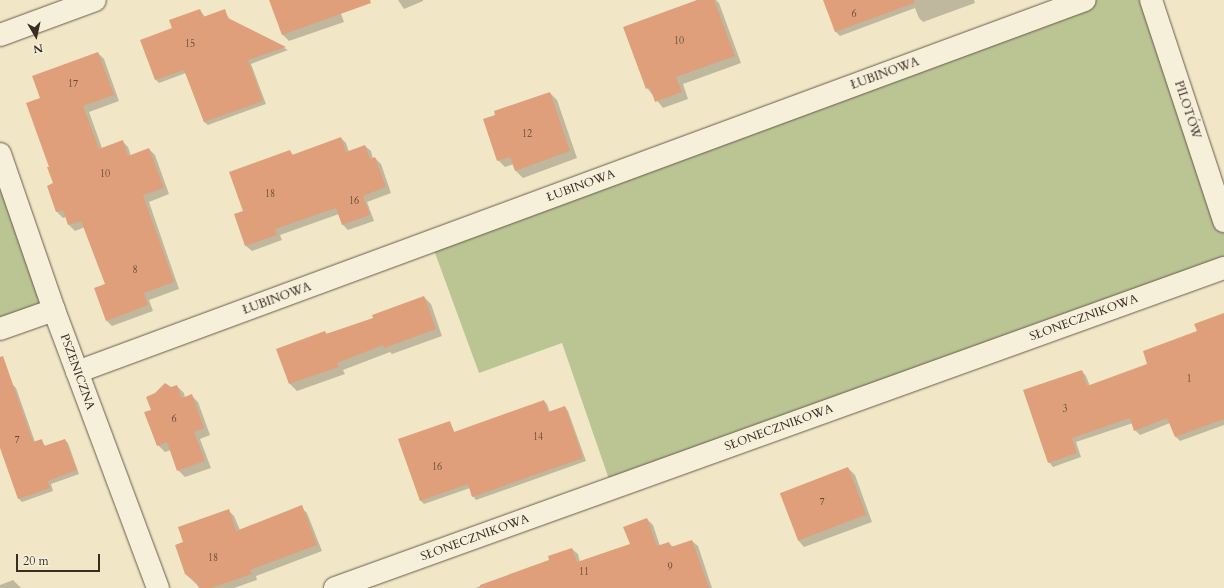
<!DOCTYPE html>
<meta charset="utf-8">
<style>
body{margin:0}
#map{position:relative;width:1224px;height:588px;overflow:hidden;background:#f1e7c6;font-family:Cardo,serif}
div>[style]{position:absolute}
.green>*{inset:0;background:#bbc594}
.shadow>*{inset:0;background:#0003}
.building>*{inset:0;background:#df9f7b;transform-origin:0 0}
.roads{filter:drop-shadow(0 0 1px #675b4a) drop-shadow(0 0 1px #675b4a)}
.minor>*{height:22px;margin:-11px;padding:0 11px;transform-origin:11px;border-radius:11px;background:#f6efda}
span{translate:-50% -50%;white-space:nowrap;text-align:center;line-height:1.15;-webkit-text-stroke:3px #f6efda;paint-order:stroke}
.number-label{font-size:10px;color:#624937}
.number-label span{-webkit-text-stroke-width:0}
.street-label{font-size:12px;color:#392c20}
.north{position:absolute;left:16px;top:16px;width:40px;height:40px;-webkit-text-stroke:3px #f6efda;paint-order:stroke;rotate:171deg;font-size:11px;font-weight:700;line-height:16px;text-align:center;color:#392c20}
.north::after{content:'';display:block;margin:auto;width:14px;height:18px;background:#392c20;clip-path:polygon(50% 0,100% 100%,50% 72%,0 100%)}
.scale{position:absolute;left:16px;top:554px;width:84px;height:18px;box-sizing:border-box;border:2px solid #392c20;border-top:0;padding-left:5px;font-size:12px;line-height:14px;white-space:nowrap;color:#392c20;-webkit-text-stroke:3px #f6efda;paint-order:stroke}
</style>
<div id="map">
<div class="green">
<i style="clip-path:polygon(1085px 0,1151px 0,1224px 221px,1224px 268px,612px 488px,562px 343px,479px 373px,431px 242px)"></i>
<i style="clip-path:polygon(0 154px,54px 310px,0 329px)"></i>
</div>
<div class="shadow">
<i style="clip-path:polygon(270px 0,336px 0,344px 22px,289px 41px,282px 34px)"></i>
<i style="clip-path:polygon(398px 0,423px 0,423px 1px,404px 9px)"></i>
<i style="clip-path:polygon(700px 0,716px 0,719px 3px,741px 63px,683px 84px,688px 99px,663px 108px,647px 88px)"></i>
<i style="clip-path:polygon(824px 0,974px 0,975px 3px,923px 22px,919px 18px,915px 8px,840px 36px,836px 32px)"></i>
<i style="clip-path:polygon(200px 10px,205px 17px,224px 10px,230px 20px,288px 50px,251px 64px,266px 104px,208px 125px,204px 122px,186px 73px,159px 83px,156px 80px,174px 29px)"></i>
<i style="clip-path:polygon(98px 53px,104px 59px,119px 101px,89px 112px,102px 148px,122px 141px,128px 147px,131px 156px,149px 149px,155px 155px,169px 194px,149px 202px,179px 289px,149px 300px,153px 311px,112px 326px,106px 320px,106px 285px,85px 227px,75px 231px,69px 225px,66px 217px,63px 218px,57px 212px,48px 186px,54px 184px,50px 167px,42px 99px)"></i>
<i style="clip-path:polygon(550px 93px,557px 100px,577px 158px,523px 178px,516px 171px,514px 164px,505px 167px,498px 160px)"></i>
<i style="clip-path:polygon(341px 138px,346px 143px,349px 152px,365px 146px,371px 151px,373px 159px,375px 158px,381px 164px,391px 193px,367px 202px,374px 221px,348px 230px,343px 225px,339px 214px,280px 235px,282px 240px,252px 251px,246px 246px,235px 215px,244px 211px,290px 151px,293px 155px)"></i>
<i style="clip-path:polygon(424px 297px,431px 304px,442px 336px,392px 354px,390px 352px,343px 370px,345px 374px,297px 391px,290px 384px,277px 350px,325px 332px,327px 334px,374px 319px)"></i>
<i style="clip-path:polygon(1224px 319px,1224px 425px,1180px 441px,1175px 436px,1170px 423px,1140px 435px,1135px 430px,1133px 423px,1076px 442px,1081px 457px,1053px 467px,1049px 462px,1082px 371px,1086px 376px,1090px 386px,1149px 364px,1198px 332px)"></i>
<i style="clip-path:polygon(12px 384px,16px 388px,35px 442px,41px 440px,46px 447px,65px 440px,68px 443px,79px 474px,51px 484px,53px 491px,22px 502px,19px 499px,0 445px,0 389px)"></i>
<i style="clip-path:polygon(177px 386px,184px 393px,185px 398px,191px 395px,198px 402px,210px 435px,200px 439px,211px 468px,185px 477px,178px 470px,171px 450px,165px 452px,158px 445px,152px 410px,171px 388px)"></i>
<i style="clip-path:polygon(544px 401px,547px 404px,550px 413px,565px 407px,568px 411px,586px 461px,476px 500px,473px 496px,470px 488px,424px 504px,421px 501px,399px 440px,449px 422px,455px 433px)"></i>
<i style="clip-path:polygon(848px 468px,855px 475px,872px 522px,804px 547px,798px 540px)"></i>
<i style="clip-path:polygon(301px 507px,307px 513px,322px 551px,256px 576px,257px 580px,234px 588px,200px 588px,186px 574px,184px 542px,228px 510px,234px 516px,240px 530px)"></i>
<i style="clip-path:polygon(647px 519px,653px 525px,660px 546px,669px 543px,673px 547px,692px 541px,698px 546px,712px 588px,475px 588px,550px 561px,572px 549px,578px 554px,580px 562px,631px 544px)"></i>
<i style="clip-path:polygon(13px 580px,21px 588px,0 588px,0 585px)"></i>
</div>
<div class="building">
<i style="clip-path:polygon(269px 0,370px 0,371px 3px,282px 35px)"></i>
<i style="clip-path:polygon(697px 0,714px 0,735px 56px,676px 77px,682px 92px,655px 102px,650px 87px,646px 89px,623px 27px)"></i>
<i style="clip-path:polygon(823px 0,914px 0,914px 3px,835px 32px)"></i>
<i style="clip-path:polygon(200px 9px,203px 17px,225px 9px,228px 18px,286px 47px,248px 60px,263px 101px,204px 122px,184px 70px,155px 80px,140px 40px,172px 28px,169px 20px)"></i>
<i style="clip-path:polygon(98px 52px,114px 95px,83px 106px,99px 149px,123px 140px,128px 156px,149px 148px,164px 188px,143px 195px,174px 282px,144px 293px,148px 305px,106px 321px,94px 288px,105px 284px,81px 221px,68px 225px,63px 210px,56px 212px,47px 186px,53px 183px,47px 167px,49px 167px,26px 103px,40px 98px,32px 76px)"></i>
<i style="clip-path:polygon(550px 92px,570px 151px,515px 171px,510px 157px,497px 161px,483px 119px,495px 115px,494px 111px)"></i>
<i style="clip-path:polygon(341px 137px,346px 152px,365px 145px,370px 159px,375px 157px,386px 187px,363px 196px,370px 215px,342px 225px,336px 208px,275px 229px,277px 235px,245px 246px,234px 214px,243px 211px,229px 172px,290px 150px,292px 155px)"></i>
<i style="clip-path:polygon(424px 296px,436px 329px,384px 348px,383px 345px,337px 363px,339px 367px,289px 384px,276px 349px,325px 331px,326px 334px,373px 318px,372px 315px)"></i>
<i style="clip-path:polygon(1224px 313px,1224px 419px,1175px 437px,1167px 418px,1134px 431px,1130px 418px,1072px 438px,1077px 453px,1048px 463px,1023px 390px,1082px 370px,1087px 386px,1147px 364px,1143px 351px,1197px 331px,1194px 324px)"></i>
<i style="clip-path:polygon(3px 356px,33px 442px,42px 439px,44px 446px,65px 439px,77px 470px,48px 481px,50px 488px,18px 499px,0 448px,0 357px)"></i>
<i style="clip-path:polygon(165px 383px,171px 387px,177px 385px,182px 398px,192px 394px,204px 428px,194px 432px,205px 461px,177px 471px,167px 442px,157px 446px,144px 412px,151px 410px,146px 397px,155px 393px)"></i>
<i style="clip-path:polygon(544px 400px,548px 412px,565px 406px,583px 458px,472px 497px,468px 484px,420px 501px,398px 439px,450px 421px,454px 432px)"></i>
<i style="left:848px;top:467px;width:51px;height:73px;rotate:69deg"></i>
<i style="clip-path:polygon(302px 505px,317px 545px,250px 570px,252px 574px,211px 588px,199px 588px,197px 583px,185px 574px,175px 545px,183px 542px,178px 527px,229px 509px,236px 531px)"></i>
<i style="clip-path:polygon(647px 518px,657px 546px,669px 542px,671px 547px,692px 540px,709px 588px,480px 588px,480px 585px,549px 560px,548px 556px,572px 548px,577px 562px,630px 544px,623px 527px)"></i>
</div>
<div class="roads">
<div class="minor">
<i style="left:1151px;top:0;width:233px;rotate:71.7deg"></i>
<i style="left:0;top:35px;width:101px;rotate:-20.2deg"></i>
<i style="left:0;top:154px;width:165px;rotate:70.9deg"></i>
<i style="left:54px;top:310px;width:297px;rotate:69.5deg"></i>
<i style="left:0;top:329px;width:57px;rotate:-19.4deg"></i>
<i style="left:77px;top:372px;width:1074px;rotate:-20.26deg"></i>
<i style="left:335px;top:588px;width:945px;rotate:-19.8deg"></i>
</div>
</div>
<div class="number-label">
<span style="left:854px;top:15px">6</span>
<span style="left:679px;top:42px">10</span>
<span style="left:190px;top:45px">15</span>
<span style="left:73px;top:85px">17</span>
<span style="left:527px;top:135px">12</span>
<span style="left:105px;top:175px">10</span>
<span style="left:270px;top:195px">18</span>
<span style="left:354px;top:202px">16</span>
<span style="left:135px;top:271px">8</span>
<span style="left:1189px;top:380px">1</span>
<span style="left:1065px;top:410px">3</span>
<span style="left:174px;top:420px">6</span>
<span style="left:538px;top:438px">14</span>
<span style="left:17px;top:441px">7</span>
<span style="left:437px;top:468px">16</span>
<span style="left:822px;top:503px">7</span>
<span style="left:213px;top:559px">18</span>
<span style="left:670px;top:568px">9</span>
<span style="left:584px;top:573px">11</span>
</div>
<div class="street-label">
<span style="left:885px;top:74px;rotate:-20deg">ŁUBINOWA</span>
<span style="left:1187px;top:110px;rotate:72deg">PILOTÓW</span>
<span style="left:581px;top:186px;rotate:-20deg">ŁUBINOWA</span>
<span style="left:277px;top:299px;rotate:-20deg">ŁUBINOWA</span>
<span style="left:1084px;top:318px;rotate:-20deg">SŁONECZNIKOWA</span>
<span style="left:77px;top:372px;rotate:70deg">PSZENICZNA</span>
<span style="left:779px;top:428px;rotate:-20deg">SŁONECZNIKOWA</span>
<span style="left:475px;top:538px;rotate:-20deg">SŁONECZNIKOWA</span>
</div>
<div class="north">N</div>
<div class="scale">20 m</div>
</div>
